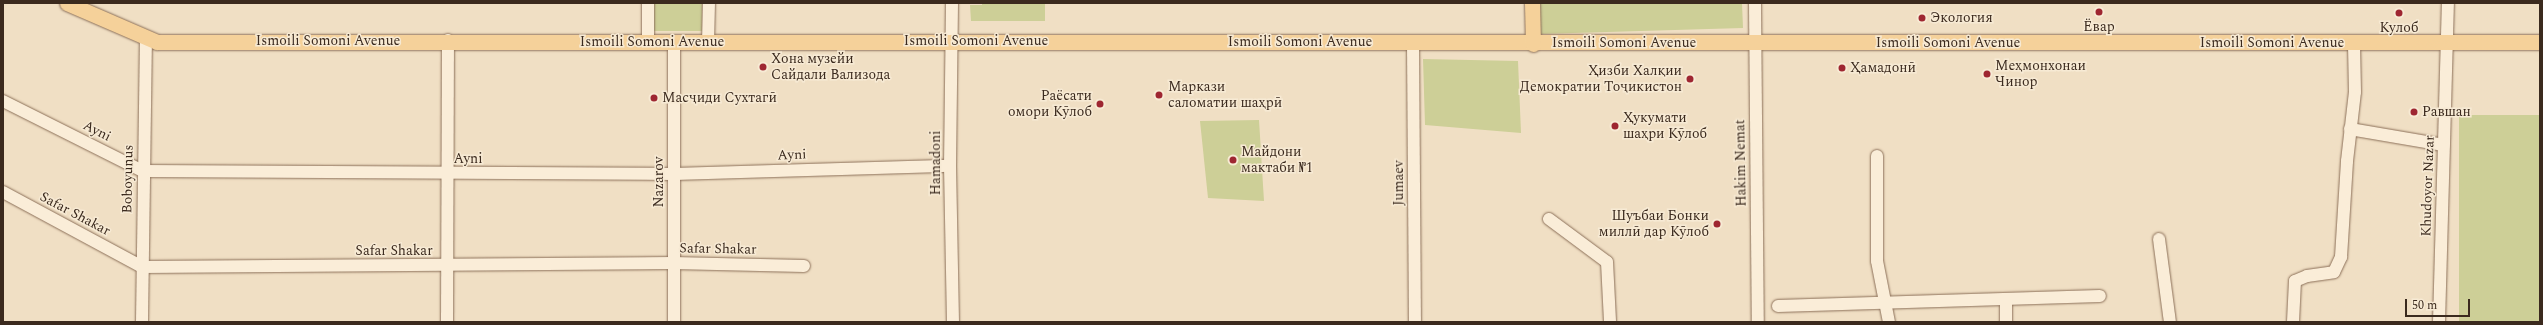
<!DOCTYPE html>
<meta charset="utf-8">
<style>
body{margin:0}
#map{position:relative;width:2543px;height:325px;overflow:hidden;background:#f0dfc4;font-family:Spectral,serif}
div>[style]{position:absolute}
.green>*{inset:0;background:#cdcf97;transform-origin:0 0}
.roads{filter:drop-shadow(0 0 1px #8c7059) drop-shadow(0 0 1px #8c7059)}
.minor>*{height:12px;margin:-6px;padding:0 6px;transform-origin:6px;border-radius:6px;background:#faedd8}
.major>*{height:15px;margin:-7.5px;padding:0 7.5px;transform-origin:7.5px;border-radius:7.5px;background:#f5d19a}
.dots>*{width:11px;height:11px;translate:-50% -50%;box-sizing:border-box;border:2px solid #f7ead4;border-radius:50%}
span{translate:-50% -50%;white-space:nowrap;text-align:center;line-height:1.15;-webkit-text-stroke:3px #f7ead4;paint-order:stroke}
.poi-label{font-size:14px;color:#3b2a1e}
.left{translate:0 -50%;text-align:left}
.right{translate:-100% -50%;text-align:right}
.street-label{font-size:14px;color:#3b2a1e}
.frame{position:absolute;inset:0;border:4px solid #3b2a1e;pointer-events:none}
.scale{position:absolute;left:2405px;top:299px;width:65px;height:18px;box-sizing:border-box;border:2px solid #3b2a1e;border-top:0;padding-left:5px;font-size:12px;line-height:14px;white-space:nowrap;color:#3b2a1e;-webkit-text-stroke:3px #f7ead4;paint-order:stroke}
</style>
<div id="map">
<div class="green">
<i style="left:654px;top:3px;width:48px;height:28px"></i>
<i style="clip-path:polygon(982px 3px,1045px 3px,1045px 21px,971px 21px,970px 5px,982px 5px)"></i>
<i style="clip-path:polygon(1539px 3px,1742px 3px,1743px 28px,1539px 34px)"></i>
<i style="clip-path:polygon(1423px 59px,1518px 61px,1521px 133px,1425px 125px)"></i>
<i style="left:2540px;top:115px;width:207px;height:81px;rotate:90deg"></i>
<i style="clip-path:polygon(1259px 120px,1264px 201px,1208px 198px,1200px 121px)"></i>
</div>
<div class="roads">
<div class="minor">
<i style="left:952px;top:3px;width:163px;rotate:90.7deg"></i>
<i style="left:950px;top:166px;width:156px;rotate:88.9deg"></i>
<i style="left:1755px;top:3px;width:319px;rotate:89.5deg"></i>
<i style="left:648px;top:43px;width:40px;rotate:-90deg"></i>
<i style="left:708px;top:43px;width:40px;rotate:-88.6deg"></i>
<i style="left:1413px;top:43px;width:279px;rotate:89.6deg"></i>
<i style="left:3px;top:101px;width:157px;rotate:26.6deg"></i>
<i style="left:143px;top:171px;width:531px;rotate:0.32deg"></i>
<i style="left:674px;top:174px;width:276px;rotate:-1.7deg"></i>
<i style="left:2350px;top:129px;width:95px;rotate:9.7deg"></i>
<i style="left:1877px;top:156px;width:105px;rotate:90deg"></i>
<i style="left:1877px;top:261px;width:62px;rotate:78.9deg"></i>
<i style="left:3px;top:192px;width:158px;rotate:28.3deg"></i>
<i style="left:142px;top:267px;width:531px;rotate:-0.43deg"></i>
<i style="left:673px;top:263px;width:131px;rotate:1.3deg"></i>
<i style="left:1549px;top:219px;width:72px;rotate:36.6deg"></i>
<i style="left:1607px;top:262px;width:60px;rotate:87.1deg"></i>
<i style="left:2159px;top:239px;width:84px;rotate:82.5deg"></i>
<i style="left:2006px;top:301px;width:21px;rotate:90deg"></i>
<i style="left:1778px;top:306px;width:322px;rotate:-1.8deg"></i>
<i style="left:142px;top:322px;width:285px;rotate:-89.2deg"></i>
<i style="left:447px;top:322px;width:282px;rotate:-89.8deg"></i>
<i style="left:674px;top:322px;width:279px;rotate:-90deg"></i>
<i style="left:2293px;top:322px;width:41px;rotate:-87.2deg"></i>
<i style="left:2295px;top:281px;width:13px;rotate:-23deg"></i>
<i style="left:2307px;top:276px;width:27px;rotate:-8deg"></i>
<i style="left:2334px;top:272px;width:17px;rotate:-65deg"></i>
<i style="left:2341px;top:257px;width:96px;rotate:-86.4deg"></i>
<i style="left:2347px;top:161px;width:69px;rotate:-83.4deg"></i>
<i style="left:2355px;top:92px;width:49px;rotate:-91.2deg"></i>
<i style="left:2439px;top:322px;width:319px;rotate:-88.4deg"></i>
</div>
<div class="major">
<i style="left:67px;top:3px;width:98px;rotate:23.4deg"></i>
<i style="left:157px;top:42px;width:2383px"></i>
<i style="left:1532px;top:3px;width:41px;rotate:88.6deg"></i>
</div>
</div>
<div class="dots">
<i style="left:2099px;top:12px;background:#9e2631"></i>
<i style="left:2399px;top:13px;background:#9e2631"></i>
<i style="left:1922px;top:18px;background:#9e2631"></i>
<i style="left:763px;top:67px;background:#9e2631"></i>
<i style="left:1842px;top:68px;background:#9e2631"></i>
<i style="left:1987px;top:74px;background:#9e2631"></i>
<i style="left:1690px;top:79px;background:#9e2631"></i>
<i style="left:1159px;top:95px;background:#9e2631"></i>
<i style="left:654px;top:98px;background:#9e2631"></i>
<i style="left:1100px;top:104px;background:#9e2631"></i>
<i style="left:2414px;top:112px;background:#9e2631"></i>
<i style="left:1615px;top:126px;background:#9e2631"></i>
<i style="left:1233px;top:160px;background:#9e2631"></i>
<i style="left:1717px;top:224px;background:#9e2631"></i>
</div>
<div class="poi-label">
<span class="left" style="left:1930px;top:18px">Экология</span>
<span style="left:2099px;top:27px">Ёвар</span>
<span style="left:2399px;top:28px">Кулоб</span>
<span class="left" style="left:771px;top:67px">Хона музейи<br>Сайдали Вализода</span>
<span class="left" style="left:1995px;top:74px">Меҳмонхонаи<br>Чинор</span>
<span class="left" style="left:1850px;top:68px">Ҳамадонӣ</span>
<span class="right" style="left:1682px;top:79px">Ҳизби Халқии<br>Демократии Тоҷикистон</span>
<span class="left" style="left:1168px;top:95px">Маркази<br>саломатии шаҳрӣ</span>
<span class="right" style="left:1092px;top:104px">Раёсати<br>омори Кӯлоб</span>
<span class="left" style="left:662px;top:98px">Масҷиди Сухтагӣ</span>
<span class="left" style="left:2422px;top:112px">Равшан</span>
<span class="left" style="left:1623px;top:126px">Ҳукумати<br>шаҳри Кӯлоб</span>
<span class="left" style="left:1241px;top:160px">Майдони<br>мактаби №1</span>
<span class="right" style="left:1709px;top:224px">Шуъбаи Бонки<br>миллӣ дар Кӯлоб</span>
</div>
<div class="street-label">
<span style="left:328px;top:41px">Ismoili Somoni Avenue</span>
<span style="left:976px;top:41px">Ismoili Somoni Avenue</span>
<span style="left:652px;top:42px">Ismoili Somoni Avenue</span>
<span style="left:1300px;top:42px">Ismoili Somoni Avenue</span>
<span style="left:1624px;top:43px">Ismoili Somoni Avenue</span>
<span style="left:1948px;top:43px">Ismoili Somoni Avenue</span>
<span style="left:2272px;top:43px">Ismoili Somoni Avenue</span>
<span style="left:97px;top:131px;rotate:27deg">Ayni</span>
<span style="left:792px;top:155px;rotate:-2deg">Ayni</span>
<span style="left:468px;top:159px">Ayni</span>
<span style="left:936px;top:163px;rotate:-90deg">Hamadoni</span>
<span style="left:1741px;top:163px;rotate:-91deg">Hakim Nemat</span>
<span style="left:128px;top:179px;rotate:-89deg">Boboyunus</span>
<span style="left:659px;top:182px;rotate:-90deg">Nazarov</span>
<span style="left:1399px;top:183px;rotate:-90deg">Jumaev</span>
<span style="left:2428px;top:186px;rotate:-88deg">Khudoyor Nazar</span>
<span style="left:75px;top:214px;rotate:28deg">Safar Shakar</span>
<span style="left:718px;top:249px;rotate:1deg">Safar Shakar</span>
<span style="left:394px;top:251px">Safar Shakar</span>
</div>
<div class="frame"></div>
<div class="scale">50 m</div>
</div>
